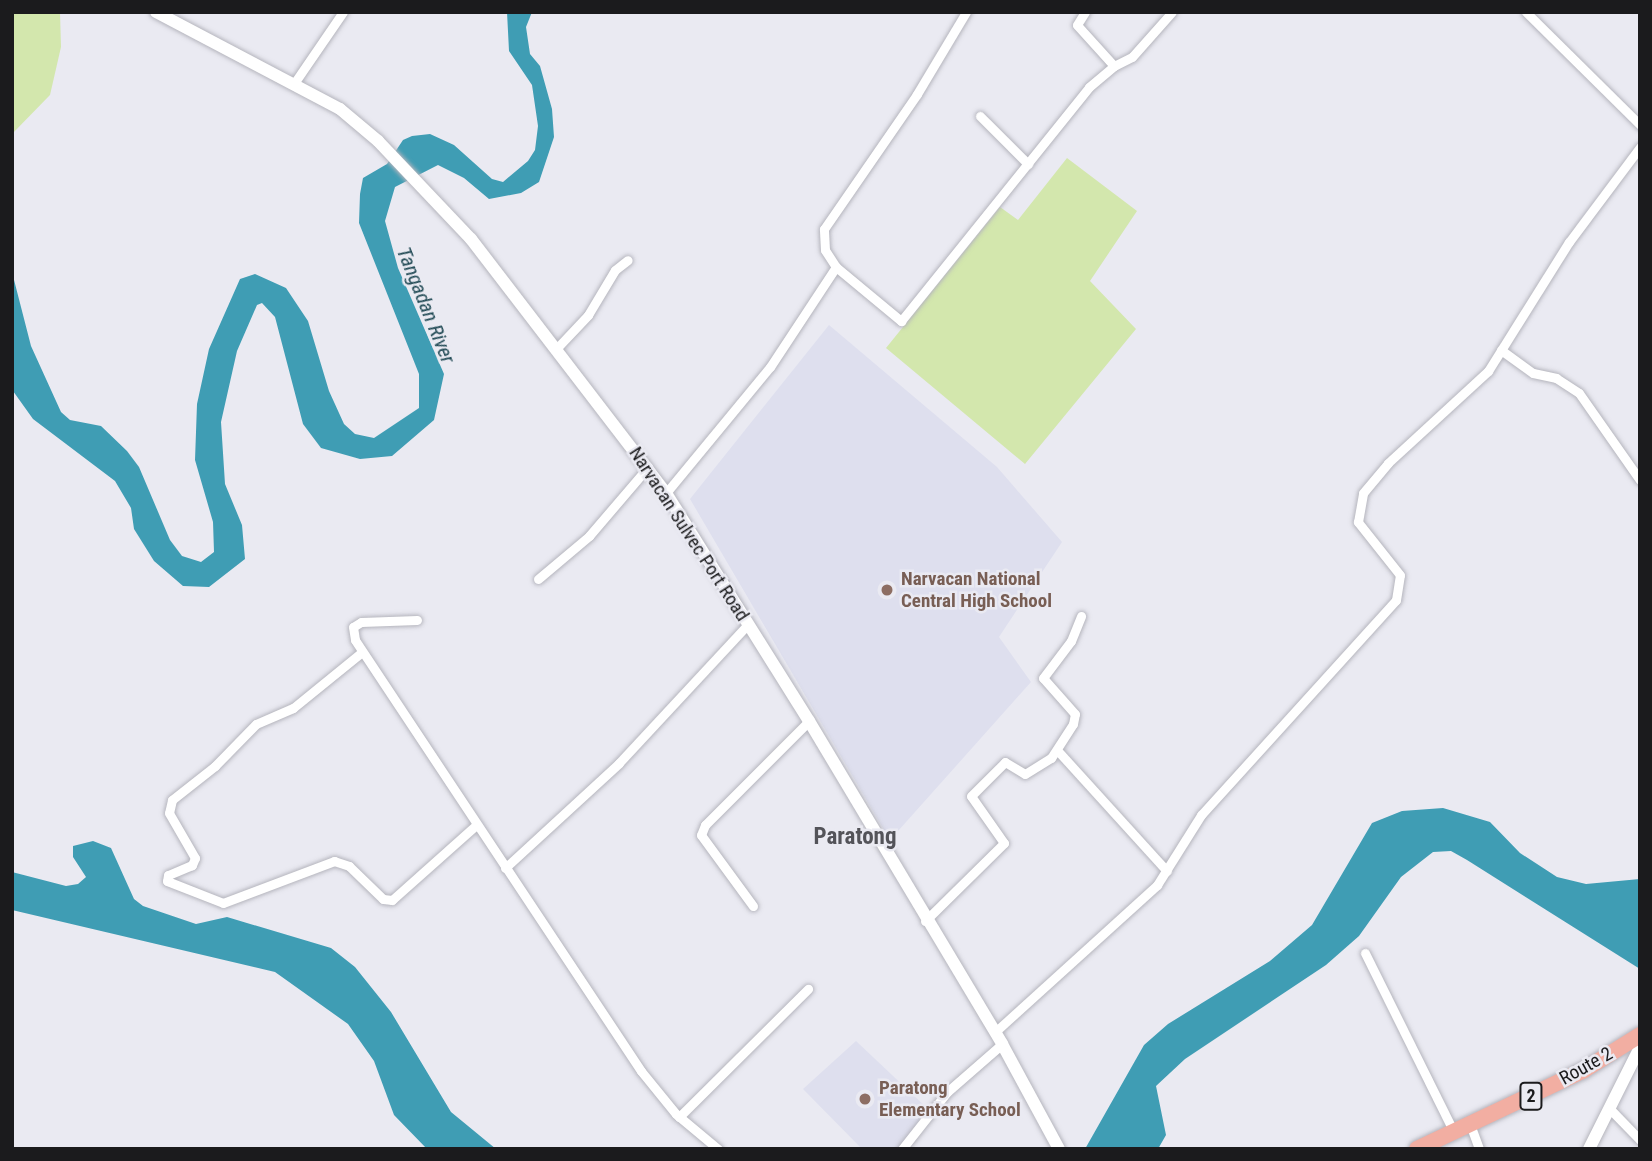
<!DOCTYPE html>
<style>
body{margin:0}
#map{position:relative;width:1652px;height:1161px;overflow:hidden;background:#eaeaf2;font-family:"Roboto Condensed",sans-serif}
div>[style]{position:absolute}
.built>*{inset:0;background:#dedfee}
.green>*{inset:0;background:#d3e7ad}
.water>*{inset:0;background:#3f9db4}
.roads{filter:drop-shadow(0 0 2px #b5b5bd) drop-shadow(0 0 2px #b5b5bd)}
.minor>*{height:9px;margin:-4.5px;padding:0 4.5px;transform-origin:4.5px;border-radius:4.5px;background:#fff}
.tertiary>*{height:12px;margin:-6px;padding:0 6px;transform-origin:6px;border-radius:6px;background:#fff}
.trunk>*{height:16px;margin:-8px;padding:0 8px;transform-origin:8px;border-radius:8px;background:#f2aea2}
.dots>*{width:19px;height:19px;translate:-50% -50%;box-sizing:border-box;border:4px solid #eaeaf2;border-radius:50%}
span{translate:-50% -50%;white-space:nowrap;text-align:center;line-height:1.15;-webkit-text-stroke:5px #eaeaf2;paint-order:stroke}
.shield-label span{padding:2px 5px;background:#eaeaf2;border:2px solid;border-radius:5px;-webkit-text-stroke-width:0}
.shield-label{font-size:18px;color:#1b1b1d;font-weight:700}
.street-label{font-size:19px;color:#1b1b1d}
.education-label{font-size:19px;color:#785e54;font-weight:700}
.left{translate:0 -50%;text-align:left}
.water-label{font-size:21px;color:#204954;font-style:italic}
.quarter-label{font-size:23px;color:#535359;font-weight:700}
.frame{position:absolute;inset:0;border:14px solid #1b1b1d;pointer-events:none}
</style>
<div id="map">
<div class="built">
<i style="clip-path:polygon(829px 325px,997px 467px,1062px 542px,999px 637px,1031px 682px,890px 840px,690px 499px)"></i>
<i style="clip-path:polygon(856px 1041px,928px 1109px,899px 1149px,862px 1149px,803px 1089px)"></i>
</div>
<div class="green">
<i style="clip-path:polygon(12px 12px,60px 12px,61px 47px,50px 95px,12px 134px)"></i>
<i style="clip-path:polygon(1067px 158px,1137px 211px,1090px 281px,1136px 329px,1025px 464px,886px 348px,1000px 207px,1018px 220px)"></i>
</div>
<div class="water">
<i style="clip-path:polygon(507px 12px,532px 12px,526px 27px,530px 54px,540px 66px,552px 109px,554px 137px,539px 182px,521px 193px,489px 199px,464px 178px,438px 165px,395px 187px,385px 221px,398px 268px,444px 374px,434px 420px,392px 456px,360px 459px,321px 448px,303px 424px,275px 317px,262px 303px,257px 305px,237px 351px,221px 422px,225px 484px,242px 525px,245px 559px,209px 587px,183px 586px,154px 561px,134px 529px,131px 508px,115px 481px,33px 419px,13px 391px,12px 272px,31px 346px,61px 412px,70px 420px,101px 426px,127px 451px,139px 467px,170px 540px,182px 556px,201px 562px,214px 552px,213px 522px,195px 460px,197px 404px,209px 349px,240px 279px,255px 274px,286px 288px,308px 321px,329px 391px,344px 424px,355px 434px,374px 438px,419px 408px,419px 374px,359px 223px,360px 194px,363px 178px,387px 164px,403px 140px,412px 136px,430px 134px,454px 145px,492px 179px,503px 182px,528px 161px,535px 150px,538px 126px,532px 85px,509px 51px)"></i>
<i style="clip-path:polygon(1443px 808px,1490px 822px,1520px 853px,1557px 877px,1586px 884px,1640px 879px,1640px 969px,1467px 860px,1451px 851px,1433px 852px,1401px 877px,1359px 936px,1326px 965px,1185px 1059px,1156px 1086px,1166px 1135px,1158px 1149px,1085px 1149px,1144px 1045px,1168px 1024px,1270px 961px,1312px 925px,1372px 823px,1402px 811px)"></i>
<i style="clip-path:polygon(93px 841px,111px 848px,134px 899px,143px 906px,196px 924px,227px 917px,331px 948px,355px 967px,391px 1012px,451px 1112px,496px 1149px,427px 1149px,394px 1115px,374px 1061px,348px 1024px,275px 972px,12px 910px,12px 872px,66px 886px,78px 884px,86px 877px,73px 857px,73px 846px)"></i>
</div>
<div class="roads">
<div class="minor">
<i style="left:1085px;top:12px;width:15px;rotate:122deg"></i>
<i style="left:1077px;top:25px;width:55px;rotate:47.9deg"></i>
<i style="left:1114px;top:66px;width:20px;rotate:-27deg"></i>
<i style="left:1132px;top:57px;width:60px;rotate:-48.4deg"></i>
<i style="left:1526px;top:12px;width:161px;rotate:44.7deg"></i>
<i style="left:295px;top:82px;width:85px;rotate:-55.6deg"></i>
<i style="left:980px;top:116px;width:68px;rotate:45deg"></i>
<i style="left:836px;top:267px;width:20px;rotate:-123deg"></i>
<i style="left:825px;top:250px;width:21px;rotate:-93deg"></i>
<i style="left:824px;top:229px;width:164px;rotate:-55.4deg"></i>
<i style="left:917px;top:94px;width:96px;rotate:-59.1deg"></i>
<i style="left:556px;top:349px;width:47px;rotate:-46.7deg"></i>
<i style="left:588px;top:315px;width:52px;rotate:-59deg"></i>
<i style="left:615px;top:270px;width:16px;rotate:-38deg"></i>
<i style="left:1501px;top:350px;width:39px;rotate:36deg"></i>
<i style="left:1533px;top:373px;width:24px;rotate:12deg"></i>
<i style="left:1556px;top:378px;width:27px;rotate:33deg"></i>
<i style="left:1579px;top:393px;width:106px;rotate:55deg"></i>
<i style="left:666px;top:493px;width:163px;rotate:-50.5deg"></i>
<i style="left:770px;top:367px;width:120px;rotate:-56.6deg"></i>
<i style="left:836px;top:267px;width:85px;rotate:39.7deg"></i>
<i style="left:901px;top:321px;width:300px;rotate:-51.2deg"></i>
<i style="left:1089px;top:87px;width:33px;rotate:-40deg"></i>
<i style="left:538px;top:579px;width:67px;rotate:-40.1deg"></i>
<i style="left:589px;top:536px;width:91px;rotate:-49.5deg"></i>
<i style="left:417px;top:620px;width:56px;rotate:178deg"></i>
<i style="left:361px;top:622px;width:9px;rotate:148deg"></i>
<i style="left:353px;top:627px;width:13px;rotate:81deg"></i>
<i style="left:355px;top:640px;width:517px;rotate:56.43deg"></i>
<i style="left:641px;top:1071px;width:55px;rotate:50.9deg"></i>
<i style="left:676px;top:1114px;width:55px;rotate:39.8deg"></i>
<i style="left:362px;top:652px;width:89px;rotate:140.9deg"></i>
<i style="left:293px;top:708px;width:40px;rotate:156.6deg"></i>
<i style="left:256px;top:724px;width:59px;rotate:134.3deg"></i>
<i style="left:215px;top:766px;width:55px;rotate:141.7deg"></i>
<i style="left:172px;top:800px;width:13px;rotate:103deg"></i>
<i style="left:169px;top:813px;width:52px;rotate:60deg"></i>
<i style="left:195px;top:858px;width:8px;rotate:113deg"></i>
<i style="left:192px;top:865px;width:26px;rotate:157deg"></i>
<i style="left:168px;top:875px;width:6px;rotate:99deg"></i>
<i style="left:167px;top:881px;width:60px;rotate:21.4deg"></i>
<i style="left:223px;top:903px;width:119px;rotate:-20.7deg"></i>
<i style="left:334px;top:861px;width:16px;rotate:18deg"></i>
<i style="left:349px;top:866px;width:47px;rotate:44.1deg"></i>
<i style="left:383px;top:899px;width:9px;rotate:6deg"></i>
<i style="left:392px;top:900px;width:111px;rotate:-41.7deg"></i>
<i style="left:1058px;top:751px;width:162px;rotate:47.8deg"></i>
<i style="left:505px;top:868px;width:155px;rotate:-42.6deg"></i>
<i style="left:619px;top:763px;width:190px;rotate:-47.1deg"></i>
<i style="left:753px;top:906px;width:88px;rotate:-126.2deg"></i>
<i style="left:701px;top:835px;width:11px;rotate:-68deg"></i>
<i style="left:705px;top:825px;width:147px;rotate:-45deg"></i>
<i style="left:925px;top:921px;width:111px;rotate:-44.6deg"></i>
<i style="left:1004px;top:843px;width:57px;rotate:-125.1deg"></i>
<i style="left:971px;top:796px;width:48px;rotate:-45deg"></i>
<i style="left:1005px;top:762px;width:23px;rotate:31deg"></i>
<i style="left:1025px;top:774px;width:31px;rotate:-32deg"></i>
<i style="left:1051px;top:758px;width:40px;rotate:-57.1deg"></i>
<i style="left:1073px;top:724px;width:10px;rotate:-79deg"></i>
<i style="left:1075px;top:714px;width:48px;rotate:-131.6deg"></i>
<i style="left:1043px;top:678px;width:46px;rotate:-52.9deg"></i>
<i style="left:1071px;top:641px;width:27px;rotate:-68deg"></i>
<i style="left:1365px;top:953px;width:200px;rotate:63.6deg"></i>
<i style="left:995px;top:1032px;width:219px;rotate:-42.2deg"></i>
<i style="left:1157px;top:885px;width:83px;rotate:-57.8deg"></i>
<i style="left:1201px;top:815px;width:290px;rotate:-47.8deg"></i>
<i style="left:1396px;top:600px;width:25px;rotate:-81deg"></i>
<i style="left:1400px;top:575px;width:68px;rotate:-128.4deg"></i>
<i style="left:1358px;top:522px;width:29px;rotate:-80deg"></i>
<i style="left:1363px;top:493px;width:39px;rotate:-50deg"></i>
<i style="left:1388px;top:463px;width:136px;rotate:-42.6deg"></i>
<i style="left:1488px;top:371px;width:152px;rotate:-57.9deg"></i>
<i style="left:1569px;top:242px;width:119px;rotate:-53.2deg"></i>
<i style="left:1610px;top:1109px;width:43px;rotate:45.9deg"></i>
<i style="left:679px;top:1117px;width:182px;rotate:-44.8deg"></i>
<i style="left:1470px;top:1124px;width:27px;rotate:70deg"></i>
<i style="left:902px;top:1149px;width:73px;rotate:-51.7deg"></i>
<i style="left:947px;top:1092px;width:73px;rotate:-41.1deg"></i>
</div>
<div class="tertiary">
<i style="left:156px;top:12px;width:208px;rotate:27.8deg"></i>
<i style="left:340px;top:109px;width:50px;rotate:40.1deg"></i>
<i style="left:378px;top:141px;width:135px;rotate:46.5deg"></i>
<i style="left:471px;top:239px;width:320px;rotate:52.5deg"></i>
<i style="left:666px;top:493px;width:269px;rotate:57.9deg"></i>
<i style="left:809px;top:721px;width:376px;rotate:59.1deg"></i>
<i style="left:1002px;top:1044px;width:119px;rotate:61.5deg"></i>
<i style="left:1589px;top:1149px;width:114px;rotate:-63.4deg"></i>
</div>
<div class="trunk">
<i style="left:1417px;top:1149px;width:185px;rotate:-25.3deg"></i>
<i style="left:1584px;top:1070px;width:66px;rotate:-32deg"></i>
</div>
</div>
<div class="dots">
<i style="left:887px;top:590px;background:#8d6e63"></i>
<i style="left:865px;top:1099px;background:#8d6e63"></i>
</div>
<div class="shield-label">
<span style="left:1531px;top:1096px">2</span>
</div>
<div class="street-label">
<span style="left:689px;top:534px;rotate:57deg">Narvacan Sulvec Port Road</span>
<span style="left:1586px;top:1066px;rotate:-29deg">Route 2</span>
</div>
<div class="education-label">
<span class="left" style="left:901px;top:590px">Narvacan National<br>Central High School</span>
<span class="left" style="left:879px;top:1099px">Paratong<br>Elementary School</span>
</div>
<div class="water-label">
<span style="left:426px;top:305px;rotate:68deg">Tangadan River</span>
</div>
<div class="quarter-label">
<span style="left:855px;top:837px">Paratong</span>
</div>
<div class="frame"></div>
</div>
